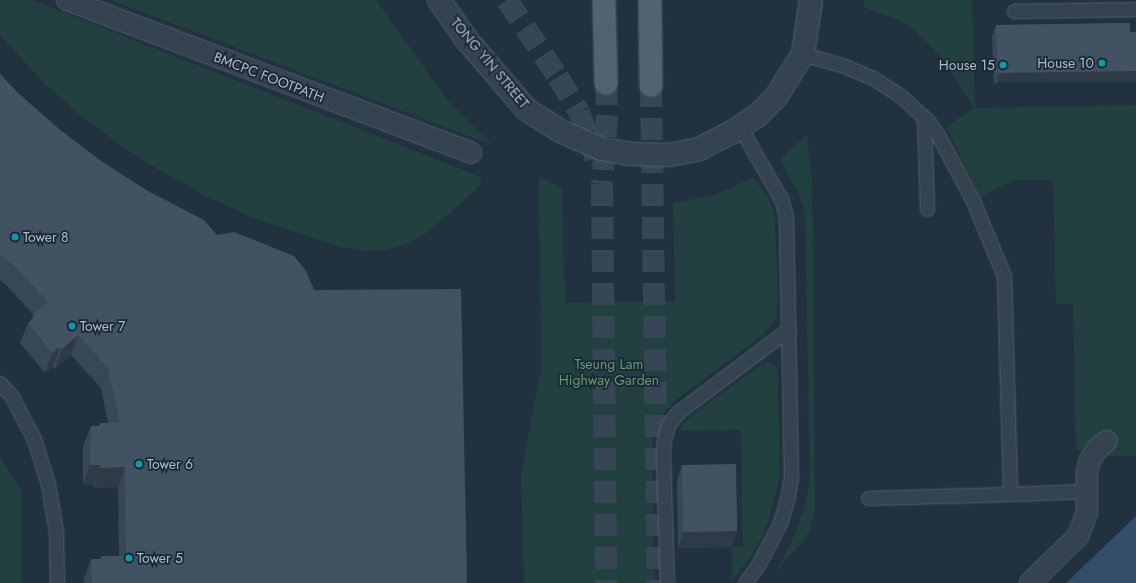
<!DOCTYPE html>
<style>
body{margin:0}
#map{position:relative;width:1136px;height:583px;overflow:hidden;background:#21313f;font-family:Jost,sans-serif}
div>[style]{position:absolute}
.green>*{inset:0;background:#234040}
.water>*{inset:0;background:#334e68}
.primary-tunnel>*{height:22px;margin-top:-11px;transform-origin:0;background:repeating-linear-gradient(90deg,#374654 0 22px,transparent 0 33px)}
.roads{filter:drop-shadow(0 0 1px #53606d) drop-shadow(0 0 1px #53606d)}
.service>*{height:13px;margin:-6.5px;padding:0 6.5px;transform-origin:6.5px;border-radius:6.5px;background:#35424f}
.pedestrian>*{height:20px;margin:-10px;padding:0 10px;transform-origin:10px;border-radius:10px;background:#35424f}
.minor>*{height:22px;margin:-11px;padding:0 11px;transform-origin:11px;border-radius:11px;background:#35424f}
.primary>*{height:22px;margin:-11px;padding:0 11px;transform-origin:11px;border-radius:11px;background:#53626f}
.wall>*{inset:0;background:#384755}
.shaded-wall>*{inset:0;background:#2e3a45;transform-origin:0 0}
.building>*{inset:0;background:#415363;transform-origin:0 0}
.dots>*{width:11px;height:11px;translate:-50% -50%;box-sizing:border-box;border:2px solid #1a2734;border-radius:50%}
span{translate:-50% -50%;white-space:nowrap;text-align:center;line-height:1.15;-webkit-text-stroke:3.5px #1a2734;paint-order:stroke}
.street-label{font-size:14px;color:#b1bdca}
.poi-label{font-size:14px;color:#b1bdca}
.right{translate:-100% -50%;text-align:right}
.left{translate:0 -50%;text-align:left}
.park-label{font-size:14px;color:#659e6c}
</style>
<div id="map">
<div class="green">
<i style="clip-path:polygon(0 0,32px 0,481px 177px,480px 186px,429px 231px,409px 243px,386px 250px,363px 251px,340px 247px,251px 217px,206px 196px,162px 172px,120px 145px,80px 115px,43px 82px,0 35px)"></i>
<i style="clip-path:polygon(111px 0,376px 0,449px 102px,492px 145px)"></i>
<i style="clip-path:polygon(864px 0,972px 0,975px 108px,1136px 105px,1136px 456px,1089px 457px,1076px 449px,1073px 304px,1056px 304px,1053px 180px,1015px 180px,980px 197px,946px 127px,974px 108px,941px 57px,928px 43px,914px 30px,898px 20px,863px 7px)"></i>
<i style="clip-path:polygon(807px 135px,812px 180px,815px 510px,810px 529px,803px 541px,774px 574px,786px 553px,797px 529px,805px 504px,810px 479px,805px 214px,799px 194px,780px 159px)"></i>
<i style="clip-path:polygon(539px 177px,562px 188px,565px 303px,675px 301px,673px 203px,714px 195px,753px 178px,768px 197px,772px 207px,775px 219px,778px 301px,775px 319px,764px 334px,677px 399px,666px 410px,657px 423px,652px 438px,655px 583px,524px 583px,521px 475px,541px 369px)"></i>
<i style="clip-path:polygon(767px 362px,773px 364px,777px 368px,778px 374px,780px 476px,769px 519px,760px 540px,749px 559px,732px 580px,732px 547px,743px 547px,741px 430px,678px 431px,685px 421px,695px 413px,762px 364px)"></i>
<i style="clip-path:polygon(0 456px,21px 491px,22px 583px,0 583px)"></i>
</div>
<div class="water">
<i style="clip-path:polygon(1136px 516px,1136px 583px,1066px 583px)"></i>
</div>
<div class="primary-tunnel">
<i style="left:507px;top:0;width:92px;rotate:56.5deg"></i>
<i style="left:558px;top:77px;width:41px;rotate:59deg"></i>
<i style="left:579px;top:112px;width:49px;rotate:69.7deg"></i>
<i style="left:606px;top:83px;width:32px;rotate:88deg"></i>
<i style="left:607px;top:115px;width:69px;rotate:94.1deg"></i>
<i style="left:602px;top:184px;width:399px;rotate:89.4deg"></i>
<i style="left:651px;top:85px;width:498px;rotate:89.2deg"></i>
</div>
<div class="roads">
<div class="service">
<i style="left:1014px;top:11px;width:122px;rotate:-0.9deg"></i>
<i style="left:803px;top:54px;width:41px;rotate:15.8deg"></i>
<i style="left:842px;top:65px;width:34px;rotate:23deg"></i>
<i style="left:873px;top:78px;width:35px;rotate:33deg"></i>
<i style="left:902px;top:97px;width:35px;rotate:43deg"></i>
<i style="left:928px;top:121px;width:19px;rotate:55deg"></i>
<i style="left:939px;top:137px;width:72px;rotate:62deg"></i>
<i style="left:973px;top:201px;width:81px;rotate:67.5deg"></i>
<i style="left:1004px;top:276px;width:218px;rotate:88.4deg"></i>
<i style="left:1010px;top:494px;width:142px;rotate:178.4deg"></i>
<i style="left:924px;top:117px;width:92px;rotate:88.1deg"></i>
<i style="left:740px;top:127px;width:85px;rotate:60.4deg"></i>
<i style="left:782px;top:201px;width:16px;rotate:76deg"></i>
<i style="left:786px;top:217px;width:260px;rotate:88.9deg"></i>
<i style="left:791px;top:477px;width:23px;rotate:100deg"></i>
<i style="left:787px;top:500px;width:24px;rotate:107deg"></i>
<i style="left:780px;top:523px;width:47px;rotate:117.6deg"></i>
<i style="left:758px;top:565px;width:22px;rotate:126deg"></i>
<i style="left:0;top:383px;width:18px;rotate:49deg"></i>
<i style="left:12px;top:397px;width:47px;rotate:62.4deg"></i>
<i style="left:34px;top:439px;width:47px;rotate:72.7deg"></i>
<i style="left:48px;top:484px;width:48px;rotate:80.3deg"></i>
<i style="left:56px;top:531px;width:52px;rotate:88.9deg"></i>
<i style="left:1010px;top:494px;width:77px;rotate:-2.2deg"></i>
<i style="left:667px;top:583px;width:129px;rotate:-91.8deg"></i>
<i style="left:663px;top:454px;width:14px;rotate:-86deg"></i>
<i style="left:664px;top:440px;width:16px;rotate:-75deg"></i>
<i style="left:668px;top:425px;width:15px;rotate:-53deg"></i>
<i style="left:677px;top:413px;width:140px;rotate:-36.9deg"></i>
</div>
<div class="pedestrian">
<i style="left:67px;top:0;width:432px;rotate:20.7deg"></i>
<i style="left:1030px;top:583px;width:67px;rotate:-44.4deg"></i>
<i style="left:1078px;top:536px;width:25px;rotate:-69deg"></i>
<i style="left:1087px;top:513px;width:39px;rotate:-90deg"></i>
<i style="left:1087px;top:474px;width:12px;rotate:-81deg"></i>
<i style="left:1089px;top:462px;width:17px;rotate:-57deg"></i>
<i style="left:1098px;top:448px;width:11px;rotate:-38deg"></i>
</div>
<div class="minor">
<i style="left:439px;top:0;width:49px;rotate:55deg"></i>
<i style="left:467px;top:40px;width:92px;rotate:49.4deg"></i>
<i style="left:527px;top:110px;width:39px;rotate:32deg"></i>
<i style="left:560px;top:131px;width:46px;rotate:23.2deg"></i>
<i style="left:602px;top:149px;width:27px;rotate:10deg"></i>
<i style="left:629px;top:154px;width:40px;rotate:1.4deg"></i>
<i style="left:669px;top:155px;width:31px;rotate:-11deg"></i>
<i style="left:699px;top:149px;width:34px;rotate:-27deg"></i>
<i style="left:729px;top:134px;width:33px;rotate:-33deg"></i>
<i style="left:757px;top:116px;width:27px;rotate:-45deg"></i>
<i style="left:776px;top:97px;width:51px;rotate:-57.9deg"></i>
<i style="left:803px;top:54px;width:55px;rotate:-81.6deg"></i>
</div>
<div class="primary">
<i style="left:604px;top:0;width:83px;rotate:88.6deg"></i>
<i style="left:650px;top:0;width:85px;rotate:89.3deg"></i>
</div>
</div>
<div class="wall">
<i style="clip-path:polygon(1130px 23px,994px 84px,992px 36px,996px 25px)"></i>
<i style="clip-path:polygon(0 74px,19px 94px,59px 129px,101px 161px,146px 190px,217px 235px,314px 290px,467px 583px,84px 583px,84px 579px,91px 559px,100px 559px,101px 556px,119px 556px,118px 487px,93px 488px,93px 485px,83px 485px,83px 446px,91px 426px,99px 426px,100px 423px,108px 423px,101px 388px,71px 355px,55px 369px,53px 367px,45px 373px,20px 343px,28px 323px,31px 320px,33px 314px,5px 284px,0 280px)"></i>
<i style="clip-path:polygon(682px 465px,732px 547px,678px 548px,677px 481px)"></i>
</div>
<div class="shaded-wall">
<i style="left:1136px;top:71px;width:11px;height:138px;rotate:90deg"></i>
<i style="clip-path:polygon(78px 335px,71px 355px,55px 369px,62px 349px)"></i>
<i style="clip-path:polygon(60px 347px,53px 367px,45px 373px,52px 353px)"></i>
<i style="clip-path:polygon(90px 465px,101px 465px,93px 485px,83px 485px)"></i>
<i style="clip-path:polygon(125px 467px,118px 487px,93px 488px,100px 468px)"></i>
<i style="clip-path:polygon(737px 531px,732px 547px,678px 548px,683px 532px)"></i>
</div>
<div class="building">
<i style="clip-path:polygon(1130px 23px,1130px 32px,1136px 32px,1136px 71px,998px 73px,996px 25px)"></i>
<i style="clip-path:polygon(0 74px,19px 94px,59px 129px,101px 161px,146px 190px,204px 220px,217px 235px,234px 232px,294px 256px,306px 271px,314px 290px,461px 289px,467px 583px,92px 583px,91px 559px,102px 559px,101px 556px,126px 556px,125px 467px,100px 468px,101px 465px,90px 465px,91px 426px,100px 426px,100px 423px,120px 423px,108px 368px,78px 335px,62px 349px,60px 347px,52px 353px,28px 323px,35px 317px,33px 314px,48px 302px,13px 264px,0 255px)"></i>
<i style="left:736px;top:464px;width:67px;height:54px;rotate:89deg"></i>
</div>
<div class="dots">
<i style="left:1102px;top:63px;background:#0f9aa8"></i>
<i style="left:1003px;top:65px;background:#0f9aa8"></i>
<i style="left:15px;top:237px;background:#0f9aa8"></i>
<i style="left:72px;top:326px;background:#0f9aa8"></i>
<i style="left:139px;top:464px;background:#0f9aa8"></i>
<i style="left:129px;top:558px;background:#0f9aa8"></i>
</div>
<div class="street-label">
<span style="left:490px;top:63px;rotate:50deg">TONG YIN STREET</span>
<span style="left:269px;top:77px;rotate:21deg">BMCPC FOOTPATH</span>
</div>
<div class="poi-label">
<span class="right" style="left:1094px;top:63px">House 10</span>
<span class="right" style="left:995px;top:65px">House 15</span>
<span class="left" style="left:23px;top:237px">Tower 8</span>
<span class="left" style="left:80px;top:326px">Tower 7</span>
<span class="left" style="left:147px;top:464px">Tower 6</span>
<span class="left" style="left:137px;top:558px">Tower 5</span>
</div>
<div class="park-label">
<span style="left:609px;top:372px">Tseung Lam<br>Highway Garden</span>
</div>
</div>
